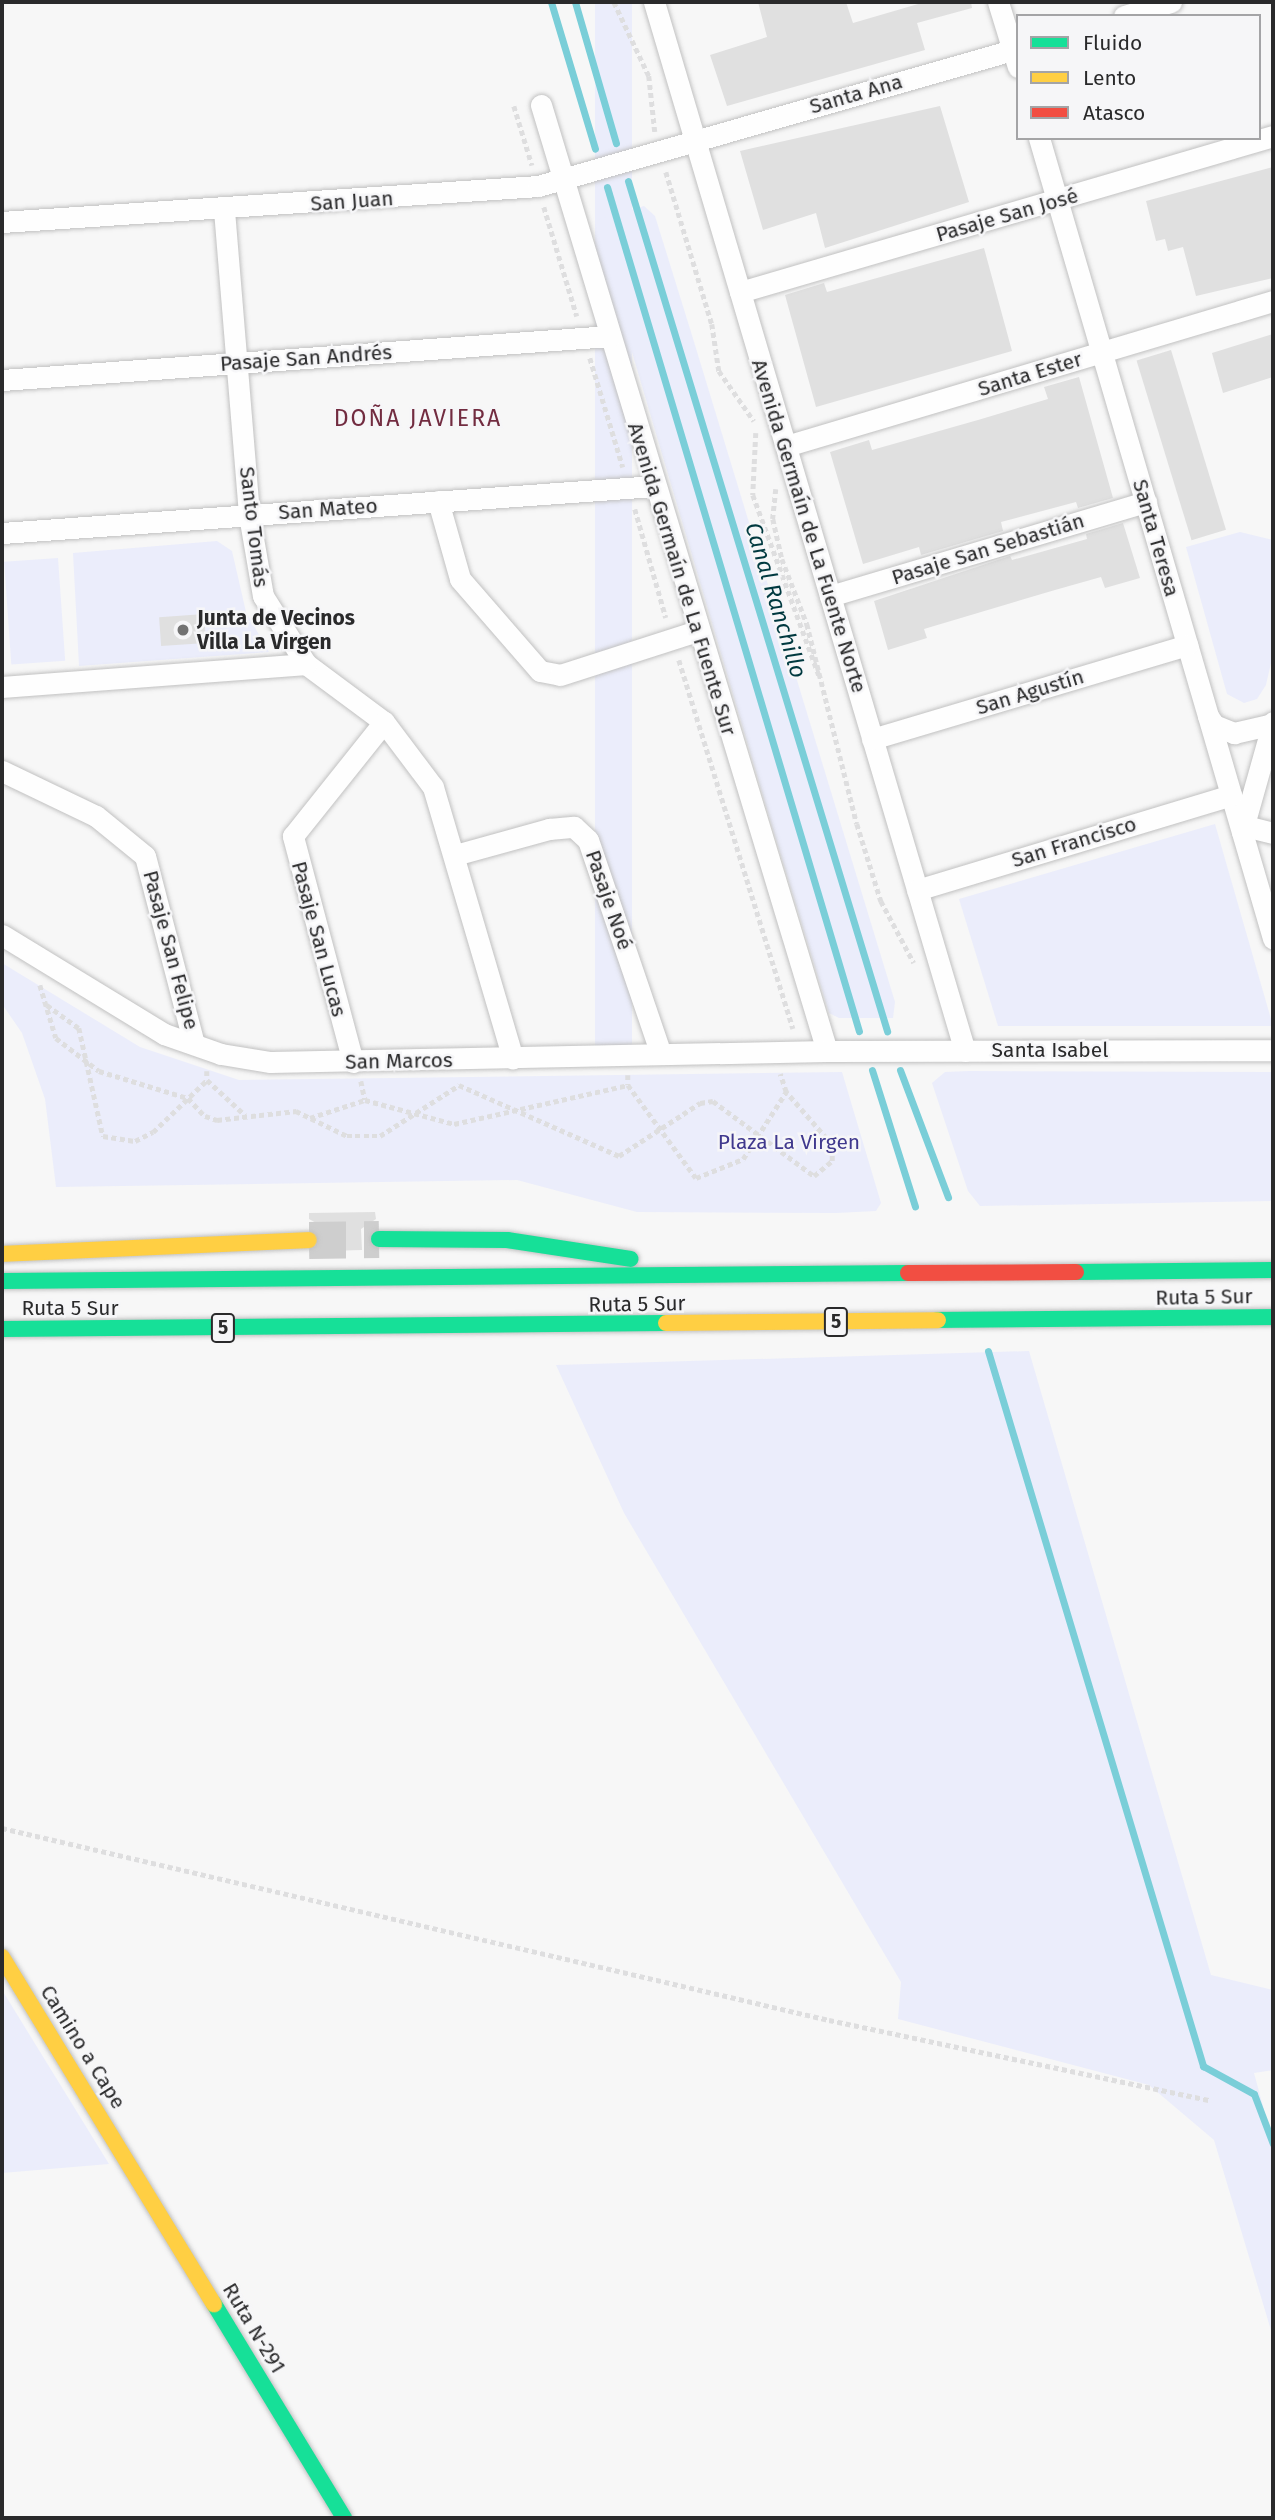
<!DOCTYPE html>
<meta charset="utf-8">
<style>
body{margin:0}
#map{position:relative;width:1275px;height:2520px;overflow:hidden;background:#f7f7f7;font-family:"Fira Sans",sans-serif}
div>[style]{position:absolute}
.green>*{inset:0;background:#ebedfb;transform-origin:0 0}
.stream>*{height:7px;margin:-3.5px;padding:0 3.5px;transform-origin:3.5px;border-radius:3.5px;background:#7aced8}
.building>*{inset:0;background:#e0e0e0;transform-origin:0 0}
.highway-tunnel>*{height:37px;margin-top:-18.5px;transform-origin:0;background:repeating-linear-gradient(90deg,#cecece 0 37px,transparent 0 55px)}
.path>*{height:4.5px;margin-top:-2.25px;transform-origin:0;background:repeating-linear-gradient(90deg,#dededf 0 5px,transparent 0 8.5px)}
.roads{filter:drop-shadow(0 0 2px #c1c1c1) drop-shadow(0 0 2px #c1c1c1)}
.street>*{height:21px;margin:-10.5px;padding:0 10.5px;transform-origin:10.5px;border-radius:10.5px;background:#fefefe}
.fast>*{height:16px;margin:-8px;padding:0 8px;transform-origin:8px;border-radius:8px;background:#16e098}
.slow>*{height:16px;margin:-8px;padding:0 8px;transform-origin:8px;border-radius:8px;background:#ffcf43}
.jam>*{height:16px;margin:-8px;padding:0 8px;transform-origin:8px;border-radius:8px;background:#f24e42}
.dots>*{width:19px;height:19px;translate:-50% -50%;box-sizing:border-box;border:4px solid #f6f6f8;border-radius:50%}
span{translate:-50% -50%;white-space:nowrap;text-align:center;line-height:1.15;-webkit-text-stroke:5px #f6f6f8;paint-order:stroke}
.shield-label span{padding:2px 5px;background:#f6f6f8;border:2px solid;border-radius:5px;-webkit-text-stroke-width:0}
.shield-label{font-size:19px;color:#2a2a2b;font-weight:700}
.street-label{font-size:21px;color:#2a2a2b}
.poi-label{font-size:21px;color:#2a2a2b;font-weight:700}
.left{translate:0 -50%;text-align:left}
.park-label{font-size:21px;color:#40398e}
.neighbourhood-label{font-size:23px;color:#722c40;letter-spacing:2px}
.water-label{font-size:23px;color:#00393f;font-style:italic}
.frame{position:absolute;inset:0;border:4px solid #2a2a2b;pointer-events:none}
.legend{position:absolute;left:1016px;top:14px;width:245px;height:126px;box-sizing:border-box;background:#f6f6f8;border:2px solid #a4a4a6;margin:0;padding:9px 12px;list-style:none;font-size:21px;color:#2a2a2b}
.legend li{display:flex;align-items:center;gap:14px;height:35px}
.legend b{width:35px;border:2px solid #a4a4a6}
</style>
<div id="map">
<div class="green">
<i style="left:595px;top:2px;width:37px;height:1063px"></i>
<i style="clip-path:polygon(644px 206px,655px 216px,691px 332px,895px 1002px,893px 1018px,839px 1018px,829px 1013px,771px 823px,595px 227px,600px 219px)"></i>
<i style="clip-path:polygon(1240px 532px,1273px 540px,1273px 654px,1266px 685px,1257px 699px,1244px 703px,1227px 694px,1186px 547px)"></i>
<i style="clip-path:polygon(217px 541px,232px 551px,246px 612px,269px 652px,79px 666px,73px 553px)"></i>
<i style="left:58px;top:558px;width:103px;height:54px;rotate:86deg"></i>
<i style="clip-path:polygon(1215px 824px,1273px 1026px,998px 1026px,959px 899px)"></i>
<i style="clip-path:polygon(2px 963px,140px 1047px,239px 1080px,842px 1072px,881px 1203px,876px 1211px,836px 1213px,637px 1212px,517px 1180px,56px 1187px,45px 1099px,22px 1033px,2px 1004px)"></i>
<i style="clip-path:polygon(969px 1071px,1273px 1072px,1273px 1201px,980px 1206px,968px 1191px,932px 1083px,945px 1072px)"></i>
<i style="clip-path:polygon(1029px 1351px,1211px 1975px,1273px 1990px,1273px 2070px,1254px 2073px,1273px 2143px,1273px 2337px,1214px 2140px,1149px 2085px,898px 2019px,901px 1982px,624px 1513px,556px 1365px)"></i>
<i style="clip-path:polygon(2px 1990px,109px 2164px,2px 2173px)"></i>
</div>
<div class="stream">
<i style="left:551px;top:2px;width:153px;rotate:73.3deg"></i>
<i style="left:575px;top:2px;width:147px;rotate:73.8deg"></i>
<i style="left:628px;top:181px;width:889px;rotate:73.05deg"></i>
<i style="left:607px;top:187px;width:881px;rotate:73.38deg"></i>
<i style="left:872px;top:1070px;width:143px;rotate:72.5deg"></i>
<i style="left:900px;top:1070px;width:136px;rotate:69.3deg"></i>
<i style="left:988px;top:1351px;width:747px;rotate:73.26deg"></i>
<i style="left:1203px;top:2066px;width:58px;rotate:28.8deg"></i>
<i style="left:1254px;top:2094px;width:53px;rotate:69.2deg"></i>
</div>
<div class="building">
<i style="clip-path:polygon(758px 2px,846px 2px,853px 23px,925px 2px,971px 2px,972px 8px,917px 23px,925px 50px,727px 106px,710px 55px,767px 37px)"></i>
<i style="clip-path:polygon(940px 106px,969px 202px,825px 248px,816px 213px,763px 230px,740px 151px)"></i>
<i style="clip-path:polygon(1273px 167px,1273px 278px,1196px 296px,1183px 247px,1168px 251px,1165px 239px,1156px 241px,1146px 201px)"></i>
<i style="clip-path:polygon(984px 248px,1012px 351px,816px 407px,785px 295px,824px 283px,827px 292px)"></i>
<i style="clip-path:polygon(1273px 334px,1273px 377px,1223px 393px,1212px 353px)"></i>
<i style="left:1171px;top:350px;width:188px;height:36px;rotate:73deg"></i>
<i style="clip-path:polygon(1079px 377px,1113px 498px,1078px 508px,1076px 502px,1001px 522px,1003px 531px,921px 555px,919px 547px,863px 564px,830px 452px,869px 440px,872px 450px,978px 420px,1048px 399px,1044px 387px)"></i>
<i style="clip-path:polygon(1123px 523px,1140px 578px,1105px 588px,1101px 577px,1055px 590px,924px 629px,927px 638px,888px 650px,874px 601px,1010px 556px,1012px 560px,1087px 539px,1086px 534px)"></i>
<i style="left:204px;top:614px;width:29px;height:45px;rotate:86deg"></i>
<i style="clip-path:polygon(375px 1212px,376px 1219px,361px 1229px,362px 1250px,327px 1251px,327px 1229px,309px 1219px,309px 1213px)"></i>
</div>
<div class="highway-tunnel">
<i style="left:309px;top:1240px;width:70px;rotate:-0.8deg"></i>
</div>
<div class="path">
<i style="left:614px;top:2px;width:82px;rotate:64.7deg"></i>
<i style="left:649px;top:76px;width:56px;rotate:83.9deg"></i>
<i style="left:514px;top:106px;width:62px;rotate:73deg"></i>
<i style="left:666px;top:172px;width:159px;rotate:73.2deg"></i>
<i style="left:712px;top:324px;width:48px;rotate:81.5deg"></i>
<i style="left:719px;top:371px;width:61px;rotate:55deg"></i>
<i style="left:544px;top:207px;width:114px;rotate:73.2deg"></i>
<i style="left:590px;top:358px;width:114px;rotate:73.2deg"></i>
<i style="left:756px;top:433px;width:62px;rotate:92.8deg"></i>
<i style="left:753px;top:495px;width:192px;rotate:69.9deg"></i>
<i style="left:776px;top:489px;width:30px;rotate:96deg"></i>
<i style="left:773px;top:519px;width:41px;rotate:77.3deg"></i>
<i style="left:782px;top:559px;width:70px;rotate:69deg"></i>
<i style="left:807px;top:624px;width:206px;rotate:76deg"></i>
<i style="left:857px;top:824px;width:81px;rotate:72.7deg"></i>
<i style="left:881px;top:901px;width:70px;rotate:62deg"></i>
<i style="left:635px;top:509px;width:113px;rotate:74.1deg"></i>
<i style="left:679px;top:660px;width:386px;rotate:72.8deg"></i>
<i style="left:40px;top:985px;width:55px;rotate:73.2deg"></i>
<i style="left:56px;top:1038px;width:54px;rotate:37.5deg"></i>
<i style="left:99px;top:1071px;width:93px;rotate:16.9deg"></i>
<i style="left:188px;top:1098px;width:25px;rotate:47deg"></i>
<i style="left:205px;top:1116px;width:13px;rotate:18deg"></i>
<i style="left:217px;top:1120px;width:80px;rotate:-6.5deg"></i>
<i style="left:296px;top:1111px;width:57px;rotate:26.1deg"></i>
<i style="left:347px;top:1136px;width:33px"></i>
<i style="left:380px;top:1136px;width:94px;rotate:-32.8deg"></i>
<i style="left:459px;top:1085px;width:175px;rotate:23.9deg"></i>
<i style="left:619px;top:1156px;width:97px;rotate:-33.2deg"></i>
<i style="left:700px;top:1103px;width:13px;rotate:-9deg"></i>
<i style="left:713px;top:1101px;width:126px;rotate:36.6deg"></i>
<i style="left:814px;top:1176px;width:23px;rotate:-40deg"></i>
<i style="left:832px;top:1161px;width:16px;rotate:-90deg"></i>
<i style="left:832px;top:1145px;width:70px;rotate:-131deg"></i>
<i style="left:786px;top:1092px;width:19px;rotate:-108deg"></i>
<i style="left:47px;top:1005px;width:39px;rotate:36deg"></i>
<i style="left:79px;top:1028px;width:111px;rotate:77.5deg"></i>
<i style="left:103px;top:1136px;width:32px;rotate:9deg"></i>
<i style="left:135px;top:1141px;width:20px;rotate:-27deg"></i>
<i style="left:153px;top:1132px;width:75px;rotate:-43.9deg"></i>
<i style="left:207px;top:1071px;width:9px;rotate:90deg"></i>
<i style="left:207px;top:1080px;width:52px;rotate:42.6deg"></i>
<i style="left:628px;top:1075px;width:10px;rotate:90deg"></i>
<i style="left:628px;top:1085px;width:115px;rotate:53.8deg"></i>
<i style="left:696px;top:1178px;width:51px;rotate:-22deg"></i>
<i style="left:743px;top:1159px;width:80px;rotate:-57.3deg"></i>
<i style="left:361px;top:1081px;width:19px;rotate:78deg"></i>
<i style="left:310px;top:1118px;width:58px;rotate:-18.1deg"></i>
<i style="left:365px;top:1100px;width:92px;rotate:15.1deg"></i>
<i style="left:454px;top:1124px;width:178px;rotate:-12.6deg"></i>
<i style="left:2px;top:1828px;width:849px;rotate:13.07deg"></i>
<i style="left:829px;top:2020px;width:388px;rotate:11.9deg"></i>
</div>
<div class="roads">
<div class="street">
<i style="left:654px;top:2px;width:1094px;rotate:73.49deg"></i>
<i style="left:998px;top:2px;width:68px;rotate:72.9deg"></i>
<i style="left:1124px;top:16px;width:49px;rotate:-16.6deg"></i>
<i style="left:541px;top:105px;width:988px;rotate:73.18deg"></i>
<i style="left:1039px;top:138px;width:834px;rotate:73.7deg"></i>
<i style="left:224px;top:210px;width:306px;rotate:85.3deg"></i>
<i style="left:249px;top:515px;width:82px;rotate:80.2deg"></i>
<i style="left:263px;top:596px;width:80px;rotate:57.7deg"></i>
<i style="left:306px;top:664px;width:97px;rotate:36.6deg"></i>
<i style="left:384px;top:722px;width:81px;rotate:53deg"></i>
<i style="left:433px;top:787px;width:283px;rotate:73.6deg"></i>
<i style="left:2px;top:222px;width:537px;rotate:-3.84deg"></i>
<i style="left:538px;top:186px;width:499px;rotate:-16deg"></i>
<i style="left:740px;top:292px;width:555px;rotate:-16.31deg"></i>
<i style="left:2px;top:380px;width:610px;rotate:-4.14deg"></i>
<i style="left:786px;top:446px;width:508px;rotate:-16.58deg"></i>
<i style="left:438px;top:501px;width:81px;rotate:74.2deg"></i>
<i style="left:460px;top:579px;width:122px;rotate:49deg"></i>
<i style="left:540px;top:671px;width:20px;rotate:11deg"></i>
<i style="left:560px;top:675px;width:144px;rotate:-17.8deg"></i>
<i style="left:2px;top:533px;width:654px;rotate:-4.12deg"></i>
<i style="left:830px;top:596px;width:330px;rotate:-16.6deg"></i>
<i style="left:2px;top:687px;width:305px;rotate:-4.3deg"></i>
<i style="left:1208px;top:716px;width:11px;rotate:56deg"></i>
<i style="left:1214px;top:725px;width:22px;rotate:22deg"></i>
<i style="left:1234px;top:733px;width:40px;rotate:-13deg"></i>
<i style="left:872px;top:739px;width:329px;rotate:-16.6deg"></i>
<i style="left:2px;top:771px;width:104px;rotate:25.6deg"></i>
<i style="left:96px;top:816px;width:63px;rotate:39.2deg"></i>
<i style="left:145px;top:856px;width:194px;rotate:75.4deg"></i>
<i style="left:1245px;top:826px;width:29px;rotate:14deg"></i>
<i style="left:1242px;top:832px;width:114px;rotate:-74.3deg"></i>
<i style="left:455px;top:855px;width:98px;rotate:-15.5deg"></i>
<i style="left:549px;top:829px;width:25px;rotate:-5deg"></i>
<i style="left:574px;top:827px;width:19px;rotate:43deg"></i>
<i style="left:588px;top:840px;width:226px;rotate:71.2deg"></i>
<i style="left:917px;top:890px;width:328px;rotate:-16.8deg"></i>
<i style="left:2px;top:935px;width:190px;rotate:31.4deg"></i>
<i style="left:164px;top:1034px;width:60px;rotate:19.3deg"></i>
<i style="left:221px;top:1054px;width:50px;rotate:9.3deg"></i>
<i style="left:270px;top:1062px;width:557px;rotate:-1.13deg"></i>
<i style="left:827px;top:1051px;width:446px;rotate:-0.1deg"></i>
<i style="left:353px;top:1062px;width:234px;rotate:-104.9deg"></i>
<i style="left:293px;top:836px;width:146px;rotate:-51.4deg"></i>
</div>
<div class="fast">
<i style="left:379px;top:1239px;width:128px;rotate:0.4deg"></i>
<i style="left:507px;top:1240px;width:125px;rotate:8.7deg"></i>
<i style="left:1076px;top:1272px;width:197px;rotate:-0.6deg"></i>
<i style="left:2px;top:1281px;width:906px;rotate:-0.51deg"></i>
<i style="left:938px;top:1320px;width:335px;rotate:-0.5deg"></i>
<i style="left:2px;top:1329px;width:664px;rotate:-0.52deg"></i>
<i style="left:214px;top:2304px;width:250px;rotate:58.7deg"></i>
</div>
<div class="slow">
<i style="left:2px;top:1254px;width:307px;rotate:-2.6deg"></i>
<i style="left:666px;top:1323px;width:272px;rotate:-0.6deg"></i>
<i style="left:2px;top:1957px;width:407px;rotate:58.6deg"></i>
</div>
<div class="jam">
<i style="left:908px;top:1273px;width:168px;rotate:-0.3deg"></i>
</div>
</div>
<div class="dots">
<i style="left:183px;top:630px;background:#727272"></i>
</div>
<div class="shield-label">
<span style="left:836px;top:1322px">5</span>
<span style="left:223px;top:1328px">5</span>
</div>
<div class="street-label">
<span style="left:856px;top:94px;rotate:-16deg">Santa Ana</span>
<span style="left:352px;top:201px;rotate:-4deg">San Juan</span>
<span style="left:1007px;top:215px;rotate:-16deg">Pasaje San José</span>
<span style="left:306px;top:358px;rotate:-4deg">Pasaje San Andrés</span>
<span style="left:1030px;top:374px;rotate:-17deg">Santa Ester</span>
<span style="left:328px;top:509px;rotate:-4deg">San Mateo</span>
<span style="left:809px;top:526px;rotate:73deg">Avenida Germaín de La Fuente Norte</span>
<span style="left:254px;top:527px;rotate:83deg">Santo Tomás</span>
<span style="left:1156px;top:538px;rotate:74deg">Santa Teresa</span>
<span style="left:988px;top:549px;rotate:-17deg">Pasaje San Sebastián</span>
<span style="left:682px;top:579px;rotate:73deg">Avenida Germaín de La Fuente Sur</span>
<span style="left:1030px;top:692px;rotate:-17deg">San Agustín</span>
<span style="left:1074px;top:842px;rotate:-17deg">San Francisco</span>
<span style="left:609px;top:900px;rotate:71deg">Pasaje Noé</span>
<span style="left:319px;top:939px;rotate:75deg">Pasaje San Lucas</span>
<span style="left:171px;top:950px;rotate:75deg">Pasaje San Felipe</span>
<span style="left:1050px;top:1050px">Santa Isabel</span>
<span style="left:399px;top:1061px;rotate:-1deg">San Marcos</span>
<span style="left:1204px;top:1297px;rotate:-1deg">Ruta 5 Sur</span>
<span style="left:637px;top:1304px;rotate:-1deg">Ruta 5 Sur</span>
<span style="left:70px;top:1308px">Ruta 5 Sur</span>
<span style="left:83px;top:2047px;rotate:58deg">Camino a Cape</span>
<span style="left:254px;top:2328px;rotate:59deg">Ruta N-291</span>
</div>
<div class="poi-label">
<span class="left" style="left:197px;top:630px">Junta de Vecinos<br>Villa La Virgen</span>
</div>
<div class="park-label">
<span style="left:789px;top:1142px">Plaza La Virgen</span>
</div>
<div class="neighbourhood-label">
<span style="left:418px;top:418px">DOÑA JAVIERA</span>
</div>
<div class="water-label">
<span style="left:776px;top:600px;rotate:73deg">Canal Ranchillo</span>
</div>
<div class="frame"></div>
<ul class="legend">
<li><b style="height:9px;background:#16e098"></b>Fluido</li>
<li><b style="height:9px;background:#ffcf43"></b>Lento</li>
<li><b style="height:9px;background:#f24e42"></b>Atasco</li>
</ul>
</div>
